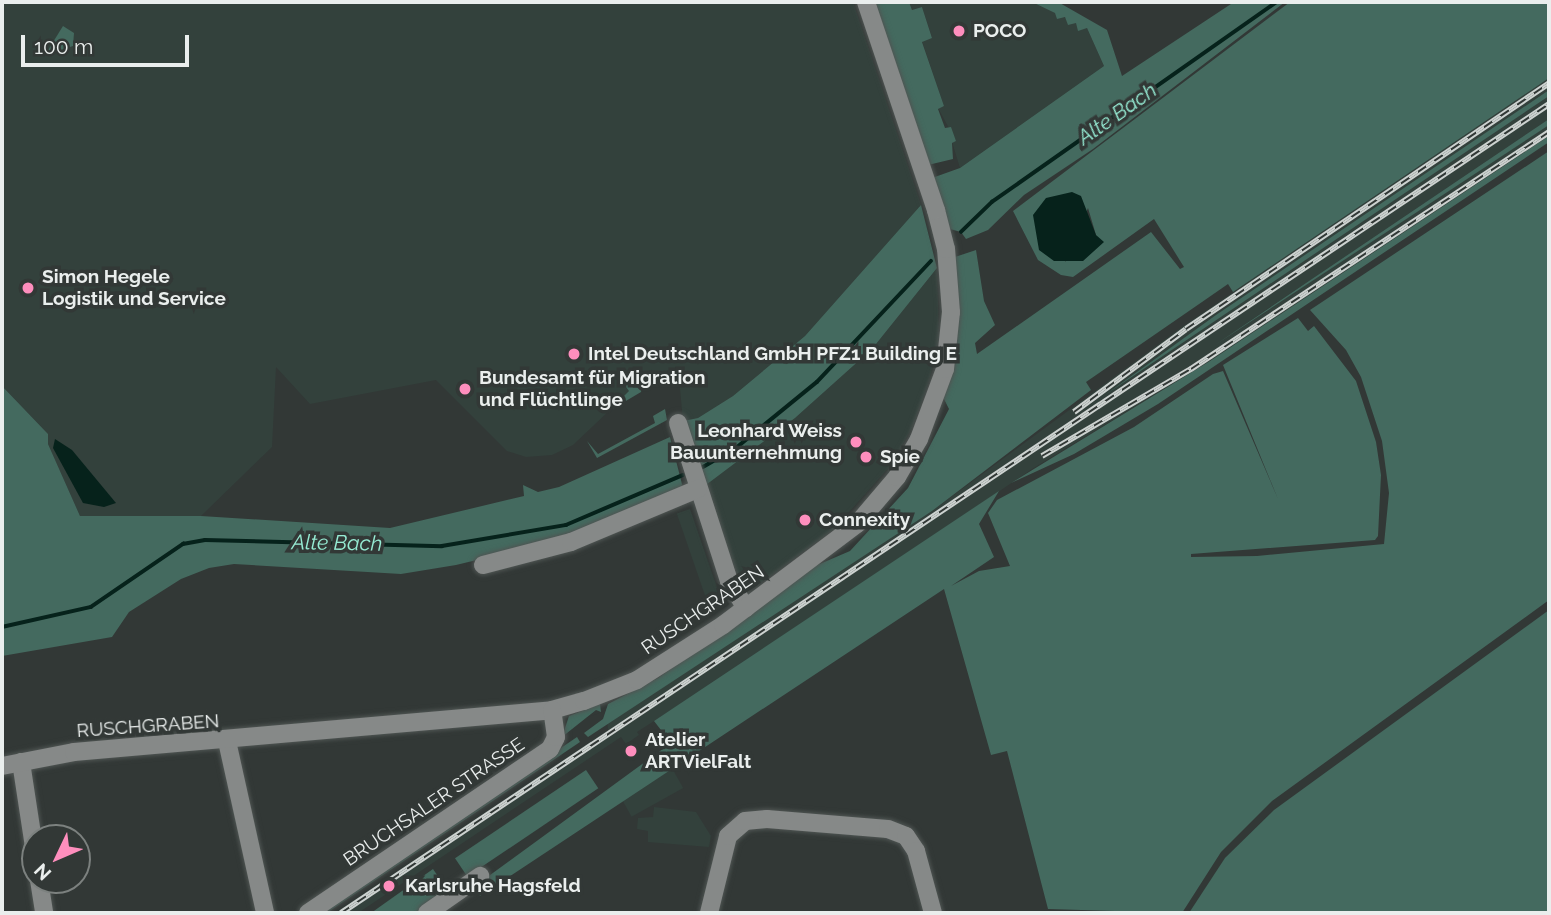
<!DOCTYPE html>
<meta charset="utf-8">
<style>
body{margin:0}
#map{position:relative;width:1551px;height:915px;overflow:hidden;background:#323836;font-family:Raleway,sans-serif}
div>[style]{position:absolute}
.built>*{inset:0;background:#33413c;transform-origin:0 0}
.green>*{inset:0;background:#446a5f;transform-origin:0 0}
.water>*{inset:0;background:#06221b}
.stream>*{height:3.5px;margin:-1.75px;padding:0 1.75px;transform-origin:1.75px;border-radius:1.75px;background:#06221b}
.roads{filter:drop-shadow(0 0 2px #4f5553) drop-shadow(0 0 2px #4f5553)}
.minor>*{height:18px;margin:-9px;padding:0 9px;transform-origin:9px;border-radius:9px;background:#868988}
.rail>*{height:6px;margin-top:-3px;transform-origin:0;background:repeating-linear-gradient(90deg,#323836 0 10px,#cdd2d0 0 20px);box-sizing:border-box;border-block:2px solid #cdd2d0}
.dots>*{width:19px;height:19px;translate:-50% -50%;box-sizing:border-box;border:4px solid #323836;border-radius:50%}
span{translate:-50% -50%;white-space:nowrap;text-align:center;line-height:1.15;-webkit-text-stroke:7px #323836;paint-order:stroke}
.poi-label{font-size:19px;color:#eaeeed;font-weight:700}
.left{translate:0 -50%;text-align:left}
.right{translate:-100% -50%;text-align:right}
.street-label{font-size:19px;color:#eaeeed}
.water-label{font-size:21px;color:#96ecd4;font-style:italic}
.frame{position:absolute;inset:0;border:4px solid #eaeeed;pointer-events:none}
.north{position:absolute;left:21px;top:824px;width:70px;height:70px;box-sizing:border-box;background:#323836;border:2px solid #7c817f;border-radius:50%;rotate:226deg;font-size:19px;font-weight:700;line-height:28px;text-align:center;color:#eaeeed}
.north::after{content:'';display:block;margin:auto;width:24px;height:32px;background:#fe8ebd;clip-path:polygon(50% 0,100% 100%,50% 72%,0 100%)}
.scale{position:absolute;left:21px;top:35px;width:168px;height:32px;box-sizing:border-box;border:4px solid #eaeeed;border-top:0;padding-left:9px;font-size:21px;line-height:24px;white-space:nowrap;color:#eaeeed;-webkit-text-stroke:5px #323836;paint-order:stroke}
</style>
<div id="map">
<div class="built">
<i style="clip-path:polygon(2px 2px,853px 2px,921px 205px,805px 336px,733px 396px,698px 418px,683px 421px,678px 367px,660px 373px,658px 379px,653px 374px,635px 374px,630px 391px,573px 445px,552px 455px,526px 457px,507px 451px,436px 380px,310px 404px,276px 367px,272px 447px,201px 516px,80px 516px,48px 444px,48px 434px,2px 386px)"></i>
<i style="clip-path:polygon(909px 2px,1032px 2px,1087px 28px,1104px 66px,960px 168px,952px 142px,956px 141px,938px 108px,944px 106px,922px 41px,932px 37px,922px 7px,912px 10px)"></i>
<i style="clip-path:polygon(1549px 78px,1549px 90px,1105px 394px,1549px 96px,1549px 119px,1248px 322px,1549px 125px,1549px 136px,1210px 361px,1032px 469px,791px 633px,637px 732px,639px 735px,626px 744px,621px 737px,358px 913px,335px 913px,608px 730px,607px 718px,932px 511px,1182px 327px)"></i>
<i style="clip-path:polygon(937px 268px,939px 338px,929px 381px,913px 426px,891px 465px,834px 529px,761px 583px,746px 584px,736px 572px,706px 485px,795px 418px,872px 349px)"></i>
<i style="left:690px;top:509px;width:96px;height:14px;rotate:71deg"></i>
<i style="left:672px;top:768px;width:23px;height:59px;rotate:61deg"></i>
<i style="clip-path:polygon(654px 807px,696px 812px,711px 836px,709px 847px,648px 842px,648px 831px,637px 829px,638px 818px,653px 817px)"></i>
</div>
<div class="green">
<i style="clip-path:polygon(872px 2px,909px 2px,912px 10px,922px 7px,932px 38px,922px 42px,944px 106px,938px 109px,945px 128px,951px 127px,956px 141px,952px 143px,953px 159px,928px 165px)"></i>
<i style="clip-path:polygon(1032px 2px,1058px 2px,1107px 30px,1122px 76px,1234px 2px,1285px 2px,1093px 149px,1024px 195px,988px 230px,966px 239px,961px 232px,946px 228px,932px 178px,960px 168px,1104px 66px,1087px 28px,1078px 31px,1076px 23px,1068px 25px,1065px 17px,1057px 19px,1055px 13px)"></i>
<i style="clip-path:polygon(evenodd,1290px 2px,1549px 2px,1549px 78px,1233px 292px,1228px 284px,1202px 302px,1086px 382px,1091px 390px,932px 511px,588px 737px,584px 733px,603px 719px,608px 704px,658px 678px,815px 566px,850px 551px,908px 488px,949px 409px,943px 397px,955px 257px,976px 250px,984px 301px,995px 325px,975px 343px,977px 354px,1151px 232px,1180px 269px,1184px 267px,1154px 219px,1073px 277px,1061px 275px,1038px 260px,1013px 211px,1290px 2px,1088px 208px,1096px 235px,1065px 262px,1088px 208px)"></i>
<i style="clip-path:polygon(63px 26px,74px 33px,73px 46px,45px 55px)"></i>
<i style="clip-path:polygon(1549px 90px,1549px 96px,1105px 395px,1216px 315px)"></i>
<i style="clip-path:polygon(1549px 119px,1549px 125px,1215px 345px,1306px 283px)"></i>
<i style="clip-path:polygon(1549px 136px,1549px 142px,1158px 404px,1074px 454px,1011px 483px,1210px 361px)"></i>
<i style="clip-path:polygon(1549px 151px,1549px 600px,1272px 801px,1221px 852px,1182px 913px,1048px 909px,1007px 751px,991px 755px,944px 589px,480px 896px,475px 886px,671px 743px,654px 721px,999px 491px,979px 524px,994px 557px,951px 586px,979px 571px,1010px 566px,988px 513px,997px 500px,1134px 427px,1213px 374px,1223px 371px,1278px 499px,1223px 365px,1298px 318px,1308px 331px,1314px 326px,1356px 381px,1376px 442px,1381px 475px,1378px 536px,1375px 540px,1191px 554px,1191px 557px,1257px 556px,1384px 544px,1389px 493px,1382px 441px,1361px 377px,1346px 350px,1310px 310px)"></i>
<i style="clip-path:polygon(921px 205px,937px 268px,872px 349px,795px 418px,706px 485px,683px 421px,698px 418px,733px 396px,805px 336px)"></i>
<i style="clip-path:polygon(635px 372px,645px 376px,641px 392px,609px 411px,629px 391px,623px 383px)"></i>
<i style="clip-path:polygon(2px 386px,48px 434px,48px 444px,80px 516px,201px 516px,390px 528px,524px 496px,523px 485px,538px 492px,559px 487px,670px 437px,683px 488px,573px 537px,456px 565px,401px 574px,234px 564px,209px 568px,181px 579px,129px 612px,112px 637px,2px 656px)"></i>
<i style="clip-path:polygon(665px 409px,667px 420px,597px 458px,587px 441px,598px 454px,655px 423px,653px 416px)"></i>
<i style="clip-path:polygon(1549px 610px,1549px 913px,1189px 913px,1225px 858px,1274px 810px)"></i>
<i style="clip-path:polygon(600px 704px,601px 712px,596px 710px,562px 737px,569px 716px)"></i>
<i style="clip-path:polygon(577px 737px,580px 742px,328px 912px,325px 909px)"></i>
<i style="left:586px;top:770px;width:22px;height:158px;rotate:56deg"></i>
<i style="clip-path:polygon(433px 869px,448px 891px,419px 913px,371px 913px)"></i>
</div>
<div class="water">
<i style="clip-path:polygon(1072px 192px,1081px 196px,1096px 235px,1104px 242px,1083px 261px,1054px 261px,1039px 250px,1033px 215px,1046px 198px)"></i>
<i style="clip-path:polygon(55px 439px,72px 450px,116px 503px,104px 507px,83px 503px,53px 448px)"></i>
</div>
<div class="stream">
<i style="left:961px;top:232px;width:43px;rotate:-44.1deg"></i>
<i style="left:992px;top:202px;width:348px;rotate:-35.1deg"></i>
<i style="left:703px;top:467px;width:38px;rotate:-30deg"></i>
<i style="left:736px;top:448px;width:104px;rotate:-39.2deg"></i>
<i style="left:817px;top:382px;width:166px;rotate:-46.7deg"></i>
<i style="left:2px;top:627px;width:91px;rotate:-12.7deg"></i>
<i style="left:91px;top:607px;width:112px;rotate:-34.4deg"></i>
<i style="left:183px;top:544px;width:22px;rotate:-10deg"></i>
<i style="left:205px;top:540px;width:237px;rotate:1.5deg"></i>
<i style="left:442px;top:546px;width:126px;rotate:-9.6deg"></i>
<i style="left:566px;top:525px;width:127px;rotate:-23.1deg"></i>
</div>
<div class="roads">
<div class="minor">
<i style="left:678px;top:423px;width:166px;rotate:72.1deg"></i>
<i style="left:729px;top:581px;width:32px;rotate:58deg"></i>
<i style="left:483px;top:565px;width:91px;rotate:-14.6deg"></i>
<i style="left:571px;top:542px;width:138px;rotate:-22.7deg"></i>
<i style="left:227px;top:741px;width:176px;rotate:77.5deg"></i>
<i style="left:21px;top:762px;width:92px;rotate:81.3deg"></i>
<i style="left:2px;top:766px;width:73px;rotate:-11deg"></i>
<i style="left:74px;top:752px;width:480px;rotate:-5deg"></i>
<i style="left:552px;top:710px;width:33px;rotate:-16deg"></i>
<i style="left:584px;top:701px;width:57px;rotate:-21.6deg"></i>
<i style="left:637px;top:680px;width:102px;rotate:-32.6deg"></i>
<i style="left:723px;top:625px;width:168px;rotate:-37deg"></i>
<i style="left:857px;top:524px;width:62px;rotate:-49.6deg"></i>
<i style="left:897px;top:477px;width:44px;rotate:-59.9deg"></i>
<i style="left:919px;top:439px;width:75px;rotate:-69.6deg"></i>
<i style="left:945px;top:369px;width:57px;rotate:-84deg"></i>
<i style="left:951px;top:312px;width:63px;rotate:-94.5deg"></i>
<i style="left:946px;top:249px;width:40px;rotate:-104.4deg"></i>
<i style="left:936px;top:210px;width:219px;rotate:-108.6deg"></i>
<i style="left:39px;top:880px;width:33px;rotate:81deg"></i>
<i style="left:308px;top:913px;width:292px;rotate:-34.1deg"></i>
<i style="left:550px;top:749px;width:13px;rotate:-63deg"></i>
<i style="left:556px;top:737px;width:27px;rotate:-98deg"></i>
<i style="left:427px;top:913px;width:65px;rotate:-34.9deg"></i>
<i style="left:709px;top:913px;width:79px;rotate:-76.1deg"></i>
<i style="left:728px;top:836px;width:23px;rotate:-41deg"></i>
<i style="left:745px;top:821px;width:22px;rotate:-5deg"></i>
<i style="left:767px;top:819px;width:121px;rotate:4.7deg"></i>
<i style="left:888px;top:829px;width:19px;rotate:21deg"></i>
<i style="left:906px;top:836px;width:18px;rotate:56deg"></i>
<i style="left:916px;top:851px;width:64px;rotate:74.7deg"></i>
</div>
</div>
<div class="rail">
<i style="left:1074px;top:412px;width:139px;rotate:-36.5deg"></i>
<i style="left:1186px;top:329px;width:439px;rotate:-34.1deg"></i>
<i style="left:1042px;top:456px;width:173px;rotate:-30.3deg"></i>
<i style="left:1191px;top:369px;width:429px;rotate:-33.5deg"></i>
<i style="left:341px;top:913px;width:1454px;rotate:-33.81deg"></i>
</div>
<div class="dots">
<i style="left:959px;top:31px;background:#fe8ebd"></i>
<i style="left:28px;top:288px;background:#fe8ebd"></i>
<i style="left:574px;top:354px;background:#fe8ebd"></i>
<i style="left:465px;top:389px;background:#fe8ebd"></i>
<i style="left:856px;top:442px;background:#fe8ebd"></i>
<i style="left:866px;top:457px;background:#fe8ebd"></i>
<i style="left:805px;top:520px;background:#fe8ebd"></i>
<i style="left:631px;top:751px;background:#fe8ebd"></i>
<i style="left:389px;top:886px;background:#fe8ebd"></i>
</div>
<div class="poi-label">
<span class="left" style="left:973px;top:31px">POCO</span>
<span class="left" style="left:42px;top:288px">Simon Hegele<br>Logistik und Service</span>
<span class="left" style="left:588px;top:354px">Intel Deutschland GmbH PFZ1 Building E</span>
<span class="left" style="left:479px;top:389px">Bundesamt für Migration<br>und Flüchtlinge</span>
<span class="right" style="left:842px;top:442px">Leonhard Weiss<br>Bauunternehmung</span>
<span class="left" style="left:880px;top:457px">Spie</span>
<span class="left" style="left:819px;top:520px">Connexity</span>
<span class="left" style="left:645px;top:751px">Atelier<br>ARTVielFalt</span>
<span class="left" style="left:405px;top:886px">Karlsruhe Hagsfeld</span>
</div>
<div class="street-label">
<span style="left:703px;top:610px;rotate:-34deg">RUSCHGRABEN</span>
<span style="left:148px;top:726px;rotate:-4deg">RUSCHGRABEN</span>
<span style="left:434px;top:802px;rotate:-34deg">BRUCHSALER STRASSE</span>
</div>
<div class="water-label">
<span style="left:1117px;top:114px;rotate:-35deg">Alte Bach</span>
<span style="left:337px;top:543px;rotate:1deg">Alte Bach</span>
</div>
<div class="frame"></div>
<div class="north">N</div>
<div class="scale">100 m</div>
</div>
